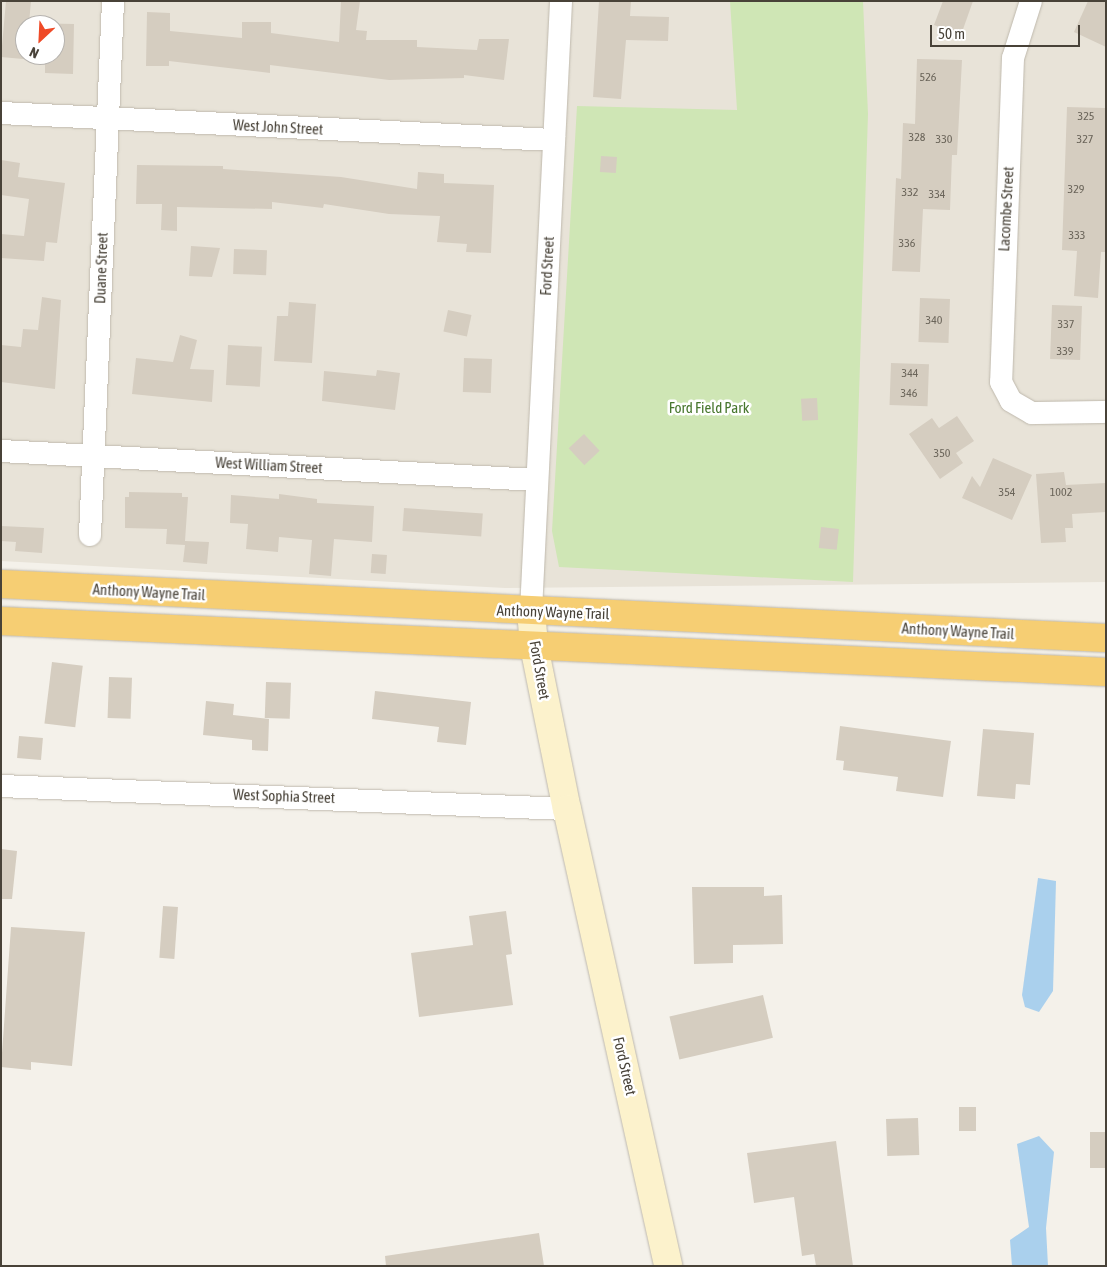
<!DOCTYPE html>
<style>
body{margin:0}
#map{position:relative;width:1107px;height:1267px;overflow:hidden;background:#f4f1ea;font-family:"Asap Condensed",sans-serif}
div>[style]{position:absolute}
.residential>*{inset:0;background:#e8e3d8}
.green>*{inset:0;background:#cfe6b5}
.water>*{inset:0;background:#aad0ed}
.building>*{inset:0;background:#d5cdc0;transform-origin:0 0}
.roads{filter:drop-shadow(0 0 1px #bfb9ad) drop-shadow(0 0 1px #bfb9ad)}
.street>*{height:22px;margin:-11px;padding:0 11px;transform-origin:11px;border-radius:11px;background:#fff}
.secondary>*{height:28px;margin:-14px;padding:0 14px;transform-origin:14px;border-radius:14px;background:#fcf2cc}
.highway>*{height:28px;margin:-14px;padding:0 14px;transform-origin:14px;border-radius:14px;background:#f6ce73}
span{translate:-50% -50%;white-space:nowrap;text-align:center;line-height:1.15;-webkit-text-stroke:5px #fff;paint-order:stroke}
.number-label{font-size:12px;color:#6b655a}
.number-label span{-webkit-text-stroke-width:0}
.street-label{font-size:15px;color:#484238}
.park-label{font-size:15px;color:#48772e}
.frame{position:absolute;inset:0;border:2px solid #484238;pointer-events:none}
.north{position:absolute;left:15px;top:15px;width:50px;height:50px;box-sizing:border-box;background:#fff;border:1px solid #b6b3af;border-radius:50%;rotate:205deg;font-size:14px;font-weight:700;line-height:20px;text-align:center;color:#484238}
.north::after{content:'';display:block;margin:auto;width:18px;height:22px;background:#ef4a27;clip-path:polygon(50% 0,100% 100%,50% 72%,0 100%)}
.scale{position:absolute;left:930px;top:25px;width:150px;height:22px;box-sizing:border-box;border:2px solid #484238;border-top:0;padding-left:6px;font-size:15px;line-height:18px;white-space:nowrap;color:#484238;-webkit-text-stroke:4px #fff;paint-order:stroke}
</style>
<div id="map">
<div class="residential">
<i style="clip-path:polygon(evenodd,1px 1px,1106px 1px,1106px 582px,505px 588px,1px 561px,1px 1px,25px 25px,55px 25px,55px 55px,25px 55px,25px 25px)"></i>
</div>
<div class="green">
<i style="clip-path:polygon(730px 1px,863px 1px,868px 114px,853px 582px,559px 567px,552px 531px,577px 106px,737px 110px)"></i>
</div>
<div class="water">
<i style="clip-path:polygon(1038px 878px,1056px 881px,1053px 991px,1039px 1012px,1025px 1007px,1022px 995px)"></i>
<i style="clip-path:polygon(1039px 1136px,1054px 1152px,1046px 1228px,1048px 1266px,1012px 1266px,1010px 1240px,1029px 1227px,1017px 1144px)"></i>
</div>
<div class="building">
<i style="clip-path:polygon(evenodd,6px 1px,31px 1px,29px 23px,74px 24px,73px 74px,45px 73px,45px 61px,1px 57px,6px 1px,25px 25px,55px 25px,55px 55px,25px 55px,25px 25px)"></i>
<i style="clip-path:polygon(341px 1px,360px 1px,356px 30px,367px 31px,366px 40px,417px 40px,417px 47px,477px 50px,479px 39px,509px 39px,504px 80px,464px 75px,464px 78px,389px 80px,270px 65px,270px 73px,169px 61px,169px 66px,146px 66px,147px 12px,170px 13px,170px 31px,242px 38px,242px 22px,271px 22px,271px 33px,339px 42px)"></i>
<i style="clip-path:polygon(599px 1px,631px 1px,630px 16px,669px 17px,668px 41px,626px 40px,621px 99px,593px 97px)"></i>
<i style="clip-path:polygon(943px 1px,973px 1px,961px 35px,934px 25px)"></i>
<i style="clip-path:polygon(1088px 1px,1106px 1px,1106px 47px,1074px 32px)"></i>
<i style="clip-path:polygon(917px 59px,962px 60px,957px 155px,952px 155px,950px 210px,923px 209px,920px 272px,892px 271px,896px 178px,901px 179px,903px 123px,915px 124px)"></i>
<i style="clip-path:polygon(1067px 107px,1105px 108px,1106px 252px,1101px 252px,1098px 298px,1074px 296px,1077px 251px,1062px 250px)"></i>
<i style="left:601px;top:156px;width:16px;height:16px;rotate:4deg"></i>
<i style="clip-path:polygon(1px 160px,20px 163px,18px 177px,65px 183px,57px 243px,46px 242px,44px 261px,1px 258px,1px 234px,24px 236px,29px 199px,1px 195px)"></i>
<i style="clip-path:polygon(137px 165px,223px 166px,223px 169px,341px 177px,417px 189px,418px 172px,444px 174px,444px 183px,494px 185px,491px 253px,466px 252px,467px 244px,437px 242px,440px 216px,389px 214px,324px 204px,323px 208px,272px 202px,272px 209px,177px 207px,177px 231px,161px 230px,162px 204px,136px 204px)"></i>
<i style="clip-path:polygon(191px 246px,220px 248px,212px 277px,189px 276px)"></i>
<i style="left:234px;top:249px;width:33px;height:25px;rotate:2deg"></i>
<i style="clip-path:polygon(42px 297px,61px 300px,55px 389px,1px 382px,1px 345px,21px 347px,23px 329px,38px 330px)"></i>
<i style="left:920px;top:298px;width:30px;height:44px;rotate:2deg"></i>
<i style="clip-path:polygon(289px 302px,316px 304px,312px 363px,274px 361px,277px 316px,288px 316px)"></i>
<i style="left:1052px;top:305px;width:30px;height:54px;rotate:2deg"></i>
<i style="left:448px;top:310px;width:24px;height:22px;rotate:12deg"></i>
<i style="clip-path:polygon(180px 335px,197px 340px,190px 369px,214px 370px,212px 402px,132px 394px,136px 358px,173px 362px)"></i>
<i style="left:228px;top:345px;width:34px;height:40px;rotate:3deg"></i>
<i style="left:464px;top:358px;width:28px;height:34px;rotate:2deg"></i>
<i style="left:891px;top:363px;width:38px;height:42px;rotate:2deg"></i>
<i style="clip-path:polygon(377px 370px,400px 373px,395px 410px,322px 401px,324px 371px,376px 376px)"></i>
<i style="left:817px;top:398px;width:22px;height:16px;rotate:87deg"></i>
<i style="clip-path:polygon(957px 416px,974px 441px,956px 453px,963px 463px,940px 479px,909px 434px,932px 418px,939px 428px)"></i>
<i style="left:584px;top:434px;width:23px;height:21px;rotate:47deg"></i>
<i style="clip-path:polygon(993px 458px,1032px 475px,1012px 520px,962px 498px,972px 476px,980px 487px)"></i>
<i style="clip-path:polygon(1064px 472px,1066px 485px,1106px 483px,1106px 512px,1072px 514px,1073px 528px,1065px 528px,1066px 542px,1041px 543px,1036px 474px)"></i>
<i style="clip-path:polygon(129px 492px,182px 493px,182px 497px,188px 497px,185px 541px,209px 542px,207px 564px,183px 562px,185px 545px,166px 544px,167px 529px,125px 528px,125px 497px,129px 497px)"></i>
<i style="clip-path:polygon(279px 494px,317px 499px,317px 503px,374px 506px,372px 542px,334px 539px,331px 576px,309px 574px,312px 540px,279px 537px,278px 552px,246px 549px,248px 524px,230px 523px,231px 495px,279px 499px)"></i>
<i style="left:404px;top:508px;width:79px;height:23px;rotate:4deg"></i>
<i style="clip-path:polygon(1px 526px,44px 528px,42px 553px,15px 551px,16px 542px,1px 541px)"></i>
<i style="left:821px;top:527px;width:18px;height:21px;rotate:6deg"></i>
<i style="left:372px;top:554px;width:15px;height:19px;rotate:4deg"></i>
<i style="left:52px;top:662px;width:31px;height:62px;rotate:7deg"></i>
<i style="left:109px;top:677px;width:23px;height:41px;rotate:2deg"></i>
<i style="left:266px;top:682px;width:25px;height:36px;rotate:2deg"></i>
<i style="clip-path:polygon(375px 691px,471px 702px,466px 745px,437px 742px,439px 727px,372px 719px)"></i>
<i style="clip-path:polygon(206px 701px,234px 704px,233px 715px,269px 719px,268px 751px,252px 750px,252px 740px,203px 735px)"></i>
<i style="clip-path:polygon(840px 726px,951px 741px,943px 797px,896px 791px,898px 777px,843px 770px,844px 761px,836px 760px)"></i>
<i style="clip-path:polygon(983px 729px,1034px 733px,1030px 785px,1016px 784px,1015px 799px,977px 796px)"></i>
<i style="left:19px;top:736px;width:24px;height:22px;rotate:5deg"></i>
<i style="clip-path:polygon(1px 849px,17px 851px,12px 899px,1px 899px)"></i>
<i style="clip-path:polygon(692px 887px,764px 887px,764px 896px,782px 895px,783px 944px,733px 945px,733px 963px,694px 964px)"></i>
<i style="left:163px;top:906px;width:15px;height:52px;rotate:4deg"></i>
<i style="clip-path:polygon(506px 911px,512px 954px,506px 955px,513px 1005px,419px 1017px,411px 953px,473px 945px,469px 916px)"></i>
<i style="clip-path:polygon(11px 927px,85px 932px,72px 1066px,31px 1062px,31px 1070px,1px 1067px)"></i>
<i style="left:763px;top:995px;width:44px;height:96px;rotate:77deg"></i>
<i style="left:976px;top:1107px;width:24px;height:17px;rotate:90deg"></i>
<i style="left:918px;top:1118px;width:37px;height:32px;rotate:88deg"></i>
<i style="left:1090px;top:1132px;width:16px;height:36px"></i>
<i style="clip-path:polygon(836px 1141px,853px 1266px,816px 1266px,814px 1254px,802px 1256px,794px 1197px,754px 1203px,747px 1153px)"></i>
<i style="clip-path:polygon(539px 1233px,544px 1266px,386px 1266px,385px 1256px)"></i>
</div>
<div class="roads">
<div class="street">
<i style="left:1031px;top:1px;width:60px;rotate:107.5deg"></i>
<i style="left:1013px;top:58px;width:324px;rotate:92.1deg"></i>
<i style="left:1001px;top:382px;width:21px;rotate:62deg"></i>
<i style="left:1011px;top:401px;width:24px;rotate:30deg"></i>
<i style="left:1032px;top:413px;width:74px;rotate:-0.8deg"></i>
<i style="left:1px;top:113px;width:554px;rotate:2.8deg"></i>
<i style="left:1px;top:451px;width:536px;rotate:3.1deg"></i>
<i style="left:90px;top:535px;width:534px;rotate:-87.53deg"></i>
<i style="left:531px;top:611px;width:611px;rotate:-87.18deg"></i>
<i style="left:1px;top:786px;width:566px;rotate:2.33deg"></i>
</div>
<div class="secondary">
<i style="left:531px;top:611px;width:35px;rotate:85deg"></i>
<i style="left:534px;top:646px;width:166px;rotate:78.6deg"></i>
<i style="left:567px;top:809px;width:468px;rotate:77.5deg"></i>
</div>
<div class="highway">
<i style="left:1px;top:584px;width:1106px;rotate:2.8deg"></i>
<i style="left:1px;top:621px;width:1106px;rotate:2.64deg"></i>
</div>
</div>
<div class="number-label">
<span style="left:928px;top:78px">526</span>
<span style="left:1086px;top:117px">325</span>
<span style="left:917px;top:138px">328</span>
<span style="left:944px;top:140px">330</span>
<span style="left:1085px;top:140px">327</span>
<span style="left:1076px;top:190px">329</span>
<span style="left:910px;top:193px">332</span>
<span style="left:937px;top:195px">334</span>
<span style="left:1077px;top:236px">333</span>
<span style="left:907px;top:244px">336</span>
<span style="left:934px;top:321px">340</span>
<span style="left:1066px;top:325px">337</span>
<span style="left:1065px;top:352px">339</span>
<span style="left:910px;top:374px">344</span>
<span style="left:909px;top:394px">346</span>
<span style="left:942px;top:454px">350</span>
<span style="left:1007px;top:493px">354</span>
<span style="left:1061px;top:493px">1002</span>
</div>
<div class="street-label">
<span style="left:278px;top:127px;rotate:3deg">West John Street</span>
<span style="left:1006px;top:209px;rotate:-87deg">Lacombe Street</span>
<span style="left:547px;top:266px;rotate:-87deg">Ford Street</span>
<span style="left:101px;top:268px;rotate:-88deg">Duane Street</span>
<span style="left:269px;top:465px;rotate:3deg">West William Street</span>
<span style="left:149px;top:592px;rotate:3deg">Anthony Wayne Trail</span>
<span style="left:553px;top:612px;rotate:2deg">Anthony Wayne Trail</span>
<span style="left:958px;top:631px;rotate:3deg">Anthony Wayne Trail</span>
<span style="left:540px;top:670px;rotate:80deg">Ford Street</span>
<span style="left:284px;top:796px;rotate:2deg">West Sophia Street</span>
<span style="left:625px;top:1066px;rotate:77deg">Ford Street</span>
</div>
<div class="park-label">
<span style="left:709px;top:408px">Ford Field Park</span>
</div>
<div class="frame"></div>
<div class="north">N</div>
<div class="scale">50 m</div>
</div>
